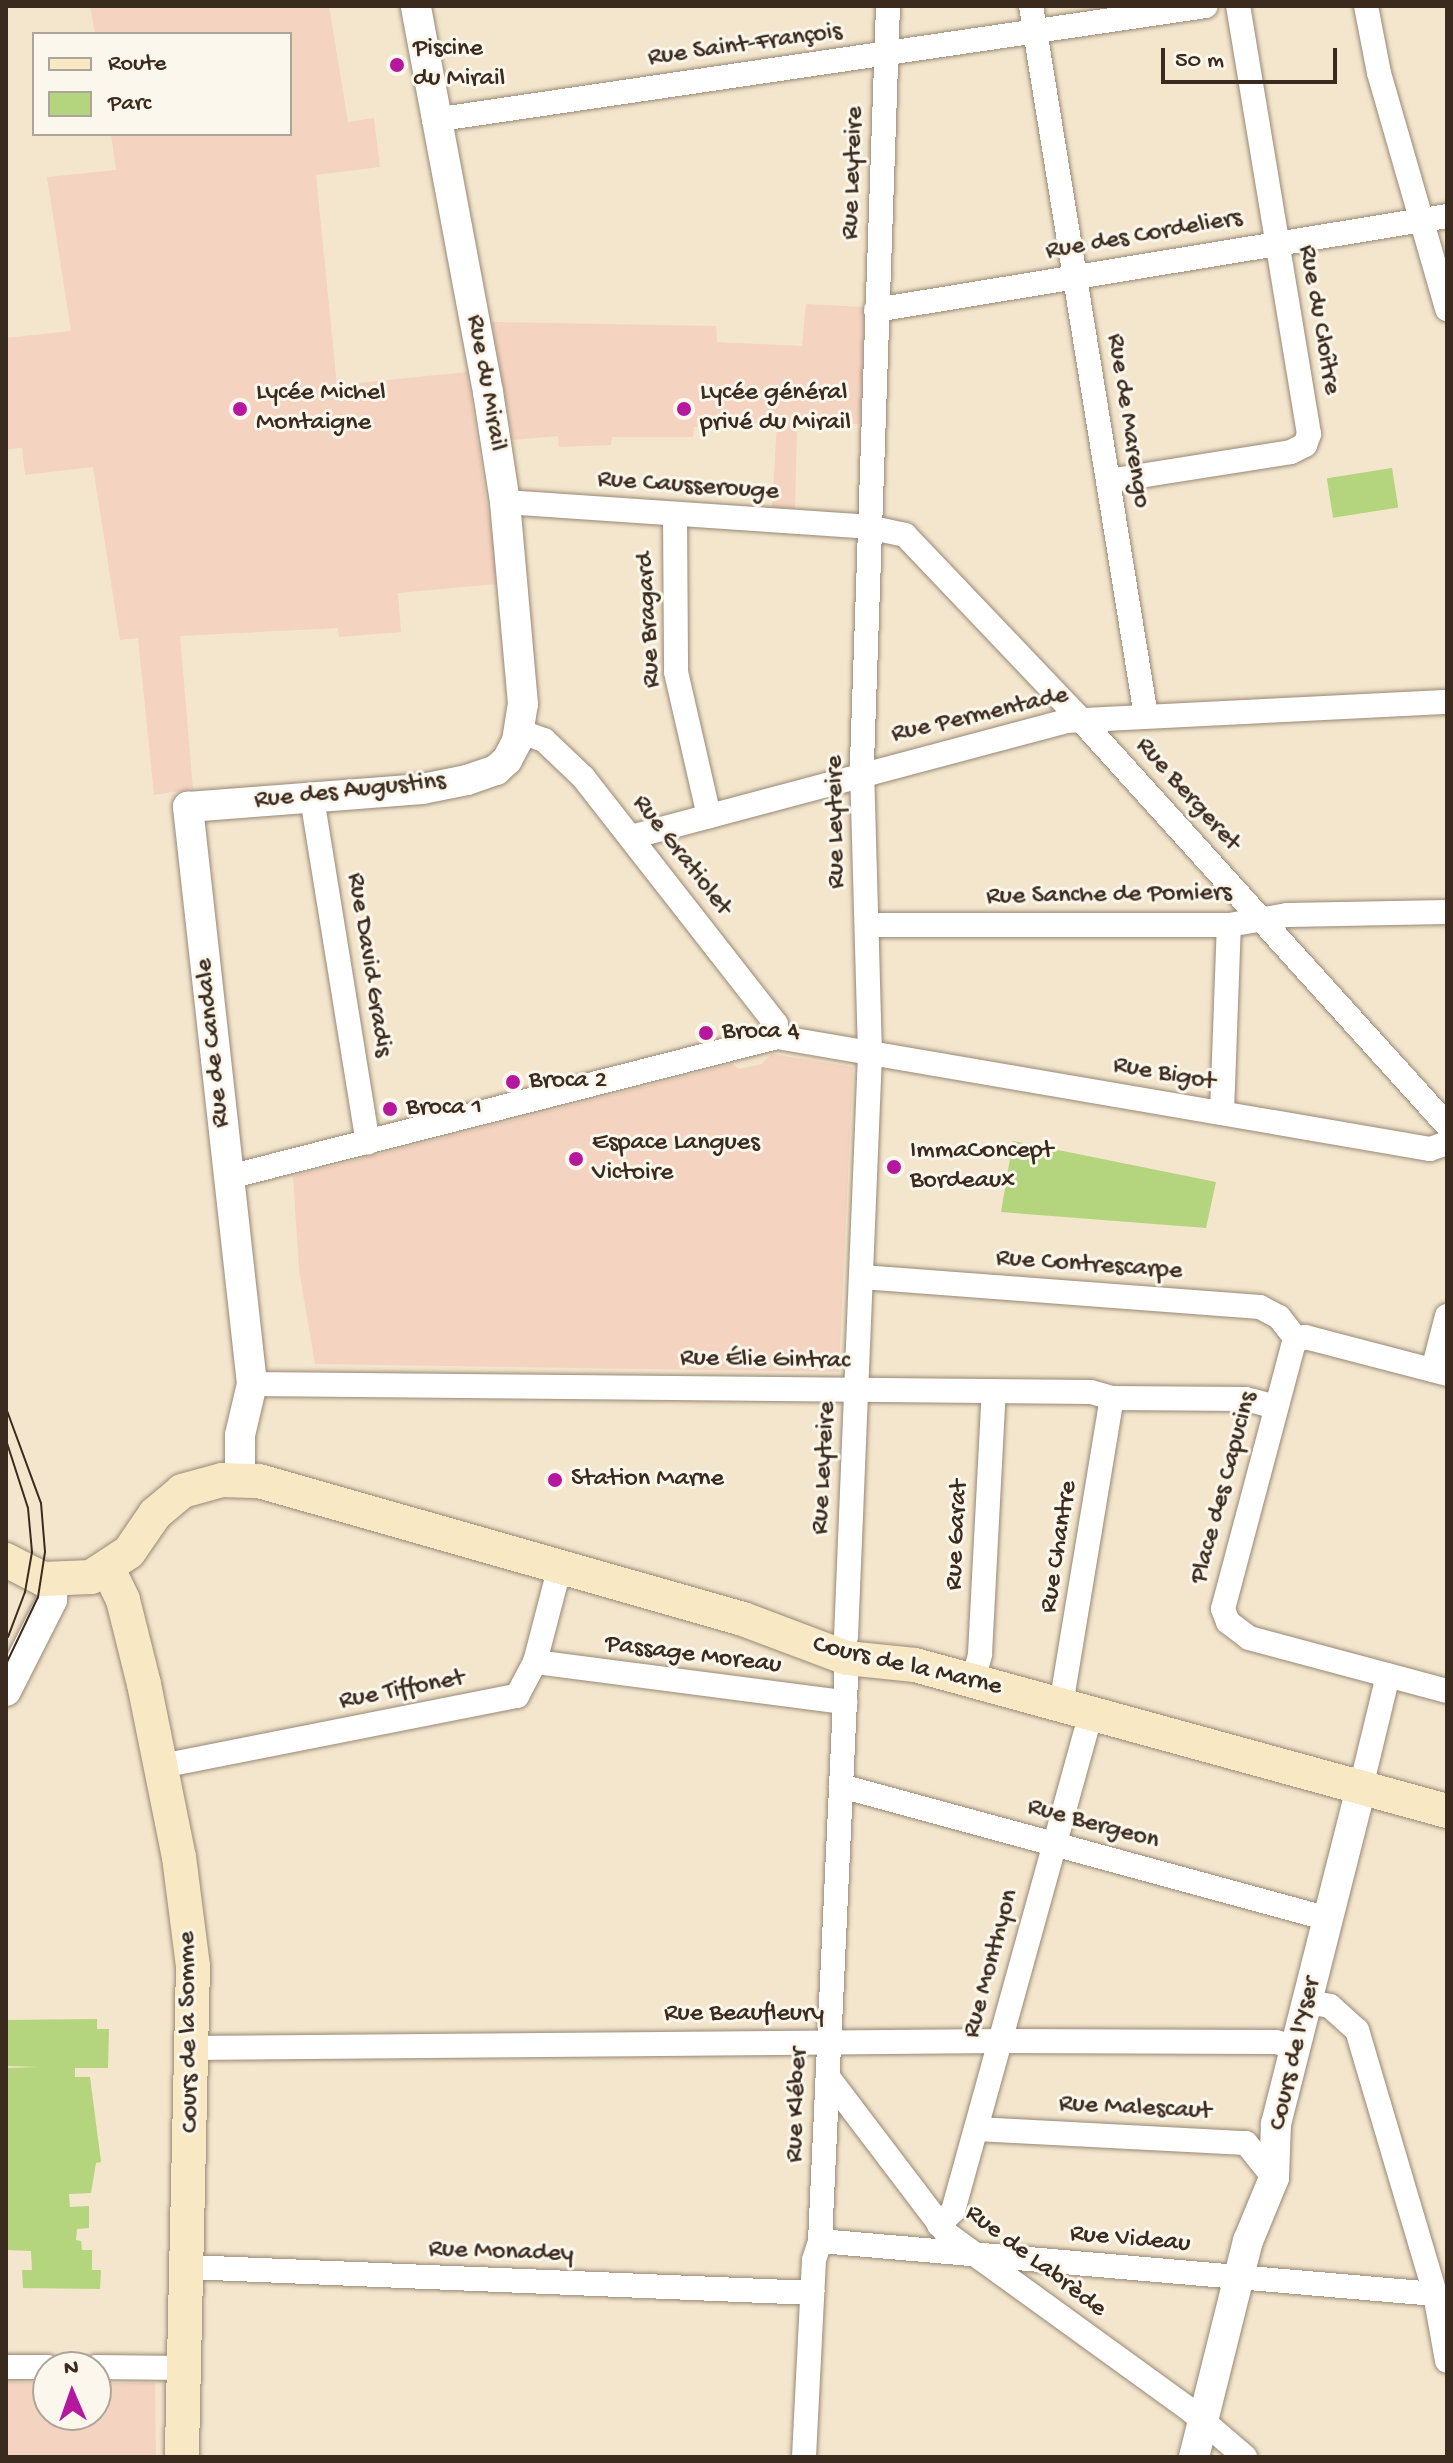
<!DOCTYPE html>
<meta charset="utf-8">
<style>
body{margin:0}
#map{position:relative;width:1453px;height:2463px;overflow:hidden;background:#f4e6cd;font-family:"Gochi Hand",sans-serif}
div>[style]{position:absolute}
.built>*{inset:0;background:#f4d3c0}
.green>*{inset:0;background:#b4d57d;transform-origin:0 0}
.roads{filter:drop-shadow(0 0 2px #988876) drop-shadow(0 0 2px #988876)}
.minor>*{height:24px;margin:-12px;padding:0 12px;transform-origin:12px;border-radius:12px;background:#fff}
.tertiary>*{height:30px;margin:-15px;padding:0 15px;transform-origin:15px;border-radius:15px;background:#fff}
.secondary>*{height:34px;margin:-17px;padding:0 17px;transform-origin:17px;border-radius:17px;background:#f8e8c3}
.tram>*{height:2px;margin:-1px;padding:0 1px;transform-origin:1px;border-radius:1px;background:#3b2a1e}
.dots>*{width:22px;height:22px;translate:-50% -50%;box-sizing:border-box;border:4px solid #fbf7ec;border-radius:50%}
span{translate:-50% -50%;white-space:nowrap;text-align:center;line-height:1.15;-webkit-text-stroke:6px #fbf7ec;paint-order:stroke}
.street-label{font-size:26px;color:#3b2a1e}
.poi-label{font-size:26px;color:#3b2a1e}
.left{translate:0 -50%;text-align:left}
.frame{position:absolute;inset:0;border:8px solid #3b2a1e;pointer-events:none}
.legend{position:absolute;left:32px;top:32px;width:260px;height:104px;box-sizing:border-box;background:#fbf7ec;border:2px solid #aea59a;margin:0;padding:10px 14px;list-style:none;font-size:24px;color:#3b2a1e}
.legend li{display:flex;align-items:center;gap:16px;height:40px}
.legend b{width:40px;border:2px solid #aea59a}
.north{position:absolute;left:32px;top:2351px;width:80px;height:80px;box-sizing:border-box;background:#fbf7ec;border:2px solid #aea59a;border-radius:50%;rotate:358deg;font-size:22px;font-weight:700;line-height:32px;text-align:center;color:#3b2a1e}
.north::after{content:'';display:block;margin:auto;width:28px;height:36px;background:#b5179e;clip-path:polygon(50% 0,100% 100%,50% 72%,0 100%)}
.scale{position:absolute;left:1161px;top:48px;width:176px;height:36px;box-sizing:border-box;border:4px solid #3b2a1e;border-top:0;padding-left:10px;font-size:24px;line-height:28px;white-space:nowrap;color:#3b2a1e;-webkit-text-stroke:6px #fbf7ec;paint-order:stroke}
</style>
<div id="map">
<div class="built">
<i style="clip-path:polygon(90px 6px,329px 6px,348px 122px,374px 118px,380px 167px,316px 175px,337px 385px,467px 372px,494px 551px,496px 584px,398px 593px,401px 632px,339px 637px,338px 628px,180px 636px,193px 789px,154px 795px,138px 638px,120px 640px,93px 467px,25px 475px,22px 448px,6px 449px,6px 338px,71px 331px,47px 177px,116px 170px,111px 134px,290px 134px,290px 34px,95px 34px)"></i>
<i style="clip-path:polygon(806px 304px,865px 307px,860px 424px,797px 424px,795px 509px,772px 507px,777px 423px,694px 427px,693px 437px,612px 437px,611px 445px,559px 447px,558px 436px,513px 440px,492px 322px,716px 326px,717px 342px,802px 346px)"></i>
<i style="clip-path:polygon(772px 1054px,853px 1067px,839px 1372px,315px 1364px,299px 1270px,293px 1176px,732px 1064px,739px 1069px,761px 1064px)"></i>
<i style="clip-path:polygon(6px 2382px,48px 2383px,48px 2415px,96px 2415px,96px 2383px,155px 2383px,156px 2457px,6px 2457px)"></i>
</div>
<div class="green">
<i style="left:1392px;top:468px;width:40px;height:66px;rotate:81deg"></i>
<i style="clip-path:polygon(1013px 1141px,1216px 1182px,1206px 1228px,1001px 1212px)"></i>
<i style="clip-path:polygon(97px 2019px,97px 2029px,109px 2029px,108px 2068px,75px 2068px,75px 2077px,90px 2077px,101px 2162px,96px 2163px,91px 2193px,69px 2194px,70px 2207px,89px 2206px,89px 2228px,77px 2229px,76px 2240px,81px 2241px,82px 2250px,92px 2250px,92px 2270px,101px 2270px,100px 2289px,23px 2288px,22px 2270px,32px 2270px,31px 2251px,6px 2250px,6px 2068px,39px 2067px,6px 2066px,6px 2020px)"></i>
</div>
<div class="roads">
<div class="minor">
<i style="left:1031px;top:6px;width:719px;rotate:80.8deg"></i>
<i style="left:1366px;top:6px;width:68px;rotate:79deg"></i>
<i style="left:1379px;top:73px;width:246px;rotate:73.9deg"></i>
<i style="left:434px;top:120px;width:780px;rotate:-8.4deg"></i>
<i style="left:876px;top:310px;width:579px;rotate:-9.35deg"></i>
<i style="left:1108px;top:481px;width:185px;rotate:-9deg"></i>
<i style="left:1291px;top:452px;width:16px;rotate:-27deg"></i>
<i style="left:1305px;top:445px;width:12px;rotate:-70deg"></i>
<i style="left:1309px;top:434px;width:434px;rotate:-99.4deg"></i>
<i style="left:505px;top:502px;width:364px;rotate:3.9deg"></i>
<i style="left:868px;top:527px;width:38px;rotate:12deg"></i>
<i style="left:905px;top:535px;width:255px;rotate:46.4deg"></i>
<i style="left:1081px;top:720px;width:546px;rotate:47.9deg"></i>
<i style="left:675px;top:514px;width:158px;rotate:89.6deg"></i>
<i style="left:676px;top:672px;width:148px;rotate:77.1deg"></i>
<i style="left:519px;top:731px;width:27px;rotate:20deg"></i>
<i style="left:544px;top:740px;width:54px;rotate:43.5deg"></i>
<i style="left:583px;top:777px;width:313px;rotate:52deg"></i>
<i style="left:776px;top:1024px;width:13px;rotate:86deg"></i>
<i style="left:312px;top:798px;width:349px;rotate:80.8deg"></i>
<i style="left:631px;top:837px;width:451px;rotate:-14.9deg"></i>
<i style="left:1067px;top:721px;width:380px;rotate:-2.9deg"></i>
<i style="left:867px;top:925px;width:362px"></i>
<i style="left:1229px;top:925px;width:59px;rotate:-9.8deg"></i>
<i style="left:1287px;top:915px;width:160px;rotate:-1.1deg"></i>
<i style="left:1222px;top:1113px;width:188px;rotate:-87.9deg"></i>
<i style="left:229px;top:1177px;width:566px;rotate:-14.33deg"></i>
<i style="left:777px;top:1037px;width:663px;rotate:9.73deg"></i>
<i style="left:1430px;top:1149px;width:18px;rotate:-19deg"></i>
<i style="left:862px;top:1277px;width:399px;rotate:4.3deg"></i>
<i style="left:1260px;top:1307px;width:21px;rotate:28deg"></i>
<i style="left:1279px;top:1317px;width:29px;rotate:52deg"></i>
<i style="left:1433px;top:1370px;width:56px;rotate:-75.5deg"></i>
<i style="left:1447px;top:1374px;width:147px;rotate:-165.4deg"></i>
<i style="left:1305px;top:1337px;width:12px;rotate:156deg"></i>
<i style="left:1294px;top:1342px;width:276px;rotate:104.9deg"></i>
<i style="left:1223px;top:1609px;width:14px;rotate:69deg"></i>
<i style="left:1228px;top:1622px;width:26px;rotate:37deg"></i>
<i style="left:1249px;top:1638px;width:205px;rotate:15deg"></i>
<i style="left:252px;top:1384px;width:839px;rotate:0.55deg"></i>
<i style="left:1091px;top:1392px;width:22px;rotate:16deg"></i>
<i style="left:1112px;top:1398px;width:134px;rotate:0.4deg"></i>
<i style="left:1246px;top:1399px;width:30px;rotate:15deg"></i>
<i style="left:846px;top:1637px;width:583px;rotate:-87.64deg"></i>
<i style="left:870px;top:1054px;width:292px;rotate:-91.6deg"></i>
<i style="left:862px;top:762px;width:756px;rotate:-88.03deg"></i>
<i style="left:535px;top:1662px;width:313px;rotate:7.4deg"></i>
<i style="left:973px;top:1681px;width:28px;rotate:-75deg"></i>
<i style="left:980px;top:1654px;width:263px;rotate:-87deg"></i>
<i style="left:1061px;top:1705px;width:311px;rotate:-80.6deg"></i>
<i style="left:162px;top:1766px;width:362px;rotate:-11.2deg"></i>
<i style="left:517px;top:1696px;width:38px;rotate:-62deg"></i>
<i style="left:535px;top:1662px;width:99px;rotate:-75.4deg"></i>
<i style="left:841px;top:1786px;width:506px;rotate:15.25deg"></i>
<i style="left:1361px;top:1787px;width:115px;rotate:-76.4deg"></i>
<i style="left:1308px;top:2002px;width:22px;rotate:10deg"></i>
<i style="left:1330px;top:2006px;width:36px;rotate:42deg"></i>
<i style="left:1357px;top:2030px;width:275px;rotate:73.5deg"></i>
<i style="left:1435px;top:2294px;width:68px;rotate:79.8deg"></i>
<i style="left:192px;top:2048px;width:808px;rotate:-0.5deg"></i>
<i style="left:1000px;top:2041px;width:276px;rotate:0.2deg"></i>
<i style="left:1276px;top:2042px;width:22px;rotate:16deg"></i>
<i style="left:828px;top:2077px;width:197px;rotate:52.8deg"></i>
<i style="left:947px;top:2234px;width:299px;rotate:35.9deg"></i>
<i style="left:1189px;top:2409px;width:74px;rotate:40.6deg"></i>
<i style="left:976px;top:2129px;width:270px;rotate:3deg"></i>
<i style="left:1246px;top:2143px;width:45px;rotate:51.3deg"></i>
<i style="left:939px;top:2225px;width:20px;rotate:-45deg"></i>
<i style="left:953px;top:2211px;width:517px;rotate:-74.51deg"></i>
<i style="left:820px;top:2241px;width:617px;rotate:4.93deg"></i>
<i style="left:187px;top:2267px;width:626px;rotate:2.38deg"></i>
<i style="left:6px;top:2367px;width:42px"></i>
<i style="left:96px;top:2367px;width:87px;rotate:0.7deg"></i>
<i style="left:804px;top:2457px;width:197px;rotate:-87.1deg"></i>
<i style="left:814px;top:2260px;width:20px;rotate:-72deg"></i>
<i style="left:820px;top:2241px;width:584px;rotate:-87.35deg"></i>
</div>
<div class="tertiary">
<i style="left:240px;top:1479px;width:44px;rotate:-90deg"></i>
<i style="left:240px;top:1435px;width:52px;rotate:-76.8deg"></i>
<i style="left:252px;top:1384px;width:581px;rotate:-96.33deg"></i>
<i style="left:188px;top:807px;width:235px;rotate:-4.4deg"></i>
<i style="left:422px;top:789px;width:46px;rotate:-11.3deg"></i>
<i style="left:467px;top:780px;width:31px;rotate:-19deg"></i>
<i style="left:496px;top:770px;width:15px;rotate:-42deg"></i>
<i style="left:507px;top:760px;width:21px;rotate:-62deg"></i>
<i style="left:517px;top:741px;width:37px;rotate:-81deg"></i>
<i style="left:523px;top:704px;width:203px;rotate:-95.1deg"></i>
<i style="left:505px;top:502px;width:111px;rotate:-98.8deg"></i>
<i style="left:488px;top:392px;width:393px;rotate:-100.6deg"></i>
<i style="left:6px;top:1691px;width:102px;rotate:-63.2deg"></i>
<i style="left:52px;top:1600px;width:19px;rotate:-87deg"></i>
<i style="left:1194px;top:2457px;width:223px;rotate:-76deg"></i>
<i style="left:1248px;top:2241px;width:68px;rotate:-67.6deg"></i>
<i style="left:1274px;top:2178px;width:54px;rotate:-87.9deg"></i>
<i style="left:1276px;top:2124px;width:348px;rotate:-75.8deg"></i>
</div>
<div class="secondary">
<i style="left:6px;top:1560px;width:42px;rotate:27.2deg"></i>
<i style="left:43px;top:1579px;width:48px;rotate:-2.4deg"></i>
<i style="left:91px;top:1577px;width:45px;rotate:-33.3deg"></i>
<i style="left:129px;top:1552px;width:46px;rotate:-55.6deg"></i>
<i style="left:155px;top:1514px;width:35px;rotate:-40deg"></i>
<i style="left:182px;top:1491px;width:41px;rotate:-15.4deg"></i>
<i style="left:222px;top:1480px;width:37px;rotate:2deg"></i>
<i style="left:259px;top:1481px;width:503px;rotate:15.91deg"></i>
<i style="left:743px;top:1619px;width:111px;rotate:20.6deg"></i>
<i style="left:847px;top:1658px;width:68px;rotate:5.9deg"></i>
<i style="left:915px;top:1665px;width:552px;rotate:15.35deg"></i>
<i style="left:108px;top:1569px;width:34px;rotate:64deg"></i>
<i style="left:123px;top:1600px;width:87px;rotate:76deg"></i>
<i style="left:144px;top:1684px;width:177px;rotate:78.6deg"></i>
<i style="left:179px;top:1857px;width:110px;rotate:82.7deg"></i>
<i style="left:193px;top:1966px;width:491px;rotate:91.3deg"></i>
</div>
</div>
<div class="tram">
<i style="left:6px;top:1408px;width:101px;rotate:69.8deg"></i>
<i style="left:41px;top:1503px;width:49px;rotate:85.3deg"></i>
<i style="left:45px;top:1552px;width:46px;rotate:98.8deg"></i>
<i style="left:38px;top:1597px;width:74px;rotate:115.5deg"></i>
<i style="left:6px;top:1440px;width:71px;rotate:72.1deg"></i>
<i style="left:28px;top:1508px;width:44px;rotate:84.8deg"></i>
<i style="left:32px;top:1552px;width:41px;rotate:99.9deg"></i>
<i style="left:25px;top:1592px;width:48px;rotate:110.7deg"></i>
</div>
<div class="dots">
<i style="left:397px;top:65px;background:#b5179e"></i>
<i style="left:240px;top:409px;background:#b5179e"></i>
<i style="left:684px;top:409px;background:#b5179e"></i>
<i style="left:706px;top:1033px;background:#b5179e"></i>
<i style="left:513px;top:1082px;background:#b5179e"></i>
<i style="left:390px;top:1109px;background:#b5179e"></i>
<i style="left:576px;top:1159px;background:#b5179e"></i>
<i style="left:894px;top:1167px;background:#b5179e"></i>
<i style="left:555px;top:1480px;background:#b5179e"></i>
</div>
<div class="street-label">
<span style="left:745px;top:46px;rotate:-8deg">Rue Saint-François</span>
<span style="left:854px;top:173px;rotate:-88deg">Rue Leyteire</span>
<span style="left:1144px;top:236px;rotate:-10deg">Rue des Cordeliers</span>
<span style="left:1318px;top:320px;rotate:80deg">Rue du Cloître</span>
<span style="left:485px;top:383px;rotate:80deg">Rue du Mirail</span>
<span style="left:1127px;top:421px;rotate:81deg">Rue de Marengo</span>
<span style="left:688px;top:487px;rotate:4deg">Rue Causserouge</span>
<span style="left:650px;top:620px;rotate:-93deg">Rue Bragard</span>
<span style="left:980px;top:716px;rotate:-13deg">Rue Permentade</span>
<span style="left:350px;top:792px;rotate:-6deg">Rue des Augustins</span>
<span style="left:1187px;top:795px;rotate:48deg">Rue Bergeret</span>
<span style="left:837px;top:822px;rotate:-91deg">Rue Leyteire</span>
<span style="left:681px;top:856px;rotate:52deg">Rue Gratiolet</span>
<span style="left:1109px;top:896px;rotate:-1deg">Rue Sanche de Pomiers</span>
<span style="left:368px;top:965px;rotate:81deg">Rue David Gradis</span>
<span style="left:214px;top:1043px;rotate:-96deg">Rue de Candale</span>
<span style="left:1164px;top:1075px;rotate:10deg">Rue Bigot</span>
<span style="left:1089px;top:1266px;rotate:4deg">Rue Contrescarpe</span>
<span style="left:765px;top:1361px;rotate:1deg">Rue Élie Gintrac</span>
<span style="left:825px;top:1468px;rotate:-87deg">Rue Leyteire</span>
<span style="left:1225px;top:1488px;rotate:-75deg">Place des Capucins</span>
<span style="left:958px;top:1535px;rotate:-87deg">Rue Garat</span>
<span style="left:1060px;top:1547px;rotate:-81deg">Rue Chantre</span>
<span style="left:693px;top:1656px;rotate:7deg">Passage Moreau</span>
<span style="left:907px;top:1667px;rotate:13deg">Cours de la Marne</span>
<span style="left:402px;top:1691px;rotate:-11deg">Rue Tiffonet</span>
<span style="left:1093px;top:1825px;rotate:15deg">Rue Bergeon</span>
<span style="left:992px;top:1964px;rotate:-75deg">Rue Monthyon</span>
<span style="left:744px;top:2015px">Rue Beaufleury</span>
<span style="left:190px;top:2032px;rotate:-91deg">Cours de la Somme</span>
<span style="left:1296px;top:2054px;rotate:-77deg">Cours de l'Yser</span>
<span style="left:798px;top:2105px;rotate:-88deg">Rue Kléber</span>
<span style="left:1135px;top:2109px;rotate:3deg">Rue Malescaut</span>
<span style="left:1130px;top:2240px;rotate:5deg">Rue Videau</span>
<span style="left:501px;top:2253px;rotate:2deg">Rue Monadey</span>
<span style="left:1035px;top:2262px;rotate:37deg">Rue de Labrède</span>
</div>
<div class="poi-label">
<span class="left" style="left:413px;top:65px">Piscine<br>du Mirail</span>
<span class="left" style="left:256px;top:409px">Lycée Michel<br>Montaigne</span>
<span class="left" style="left:700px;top:409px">Lycée général<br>privé du Mirail</span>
<span class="left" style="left:722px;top:1033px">Broca 4</span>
<span class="left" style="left:529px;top:1082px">Broca 2</span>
<span class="left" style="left:406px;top:1109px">Broca 1</span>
<span class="left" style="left:592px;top:1159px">Espace Langues<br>Victoire</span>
<span class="left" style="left:910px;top:1167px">ImmaConcept<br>Bordeaux</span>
<span class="left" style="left:571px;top:1480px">Station Marne</span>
</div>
<div class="frame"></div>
<ul class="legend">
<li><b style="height:10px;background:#f8e8c3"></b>Route</li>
<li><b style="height:22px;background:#b4d57d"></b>Parc</li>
</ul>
<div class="north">N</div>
<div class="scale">50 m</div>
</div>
